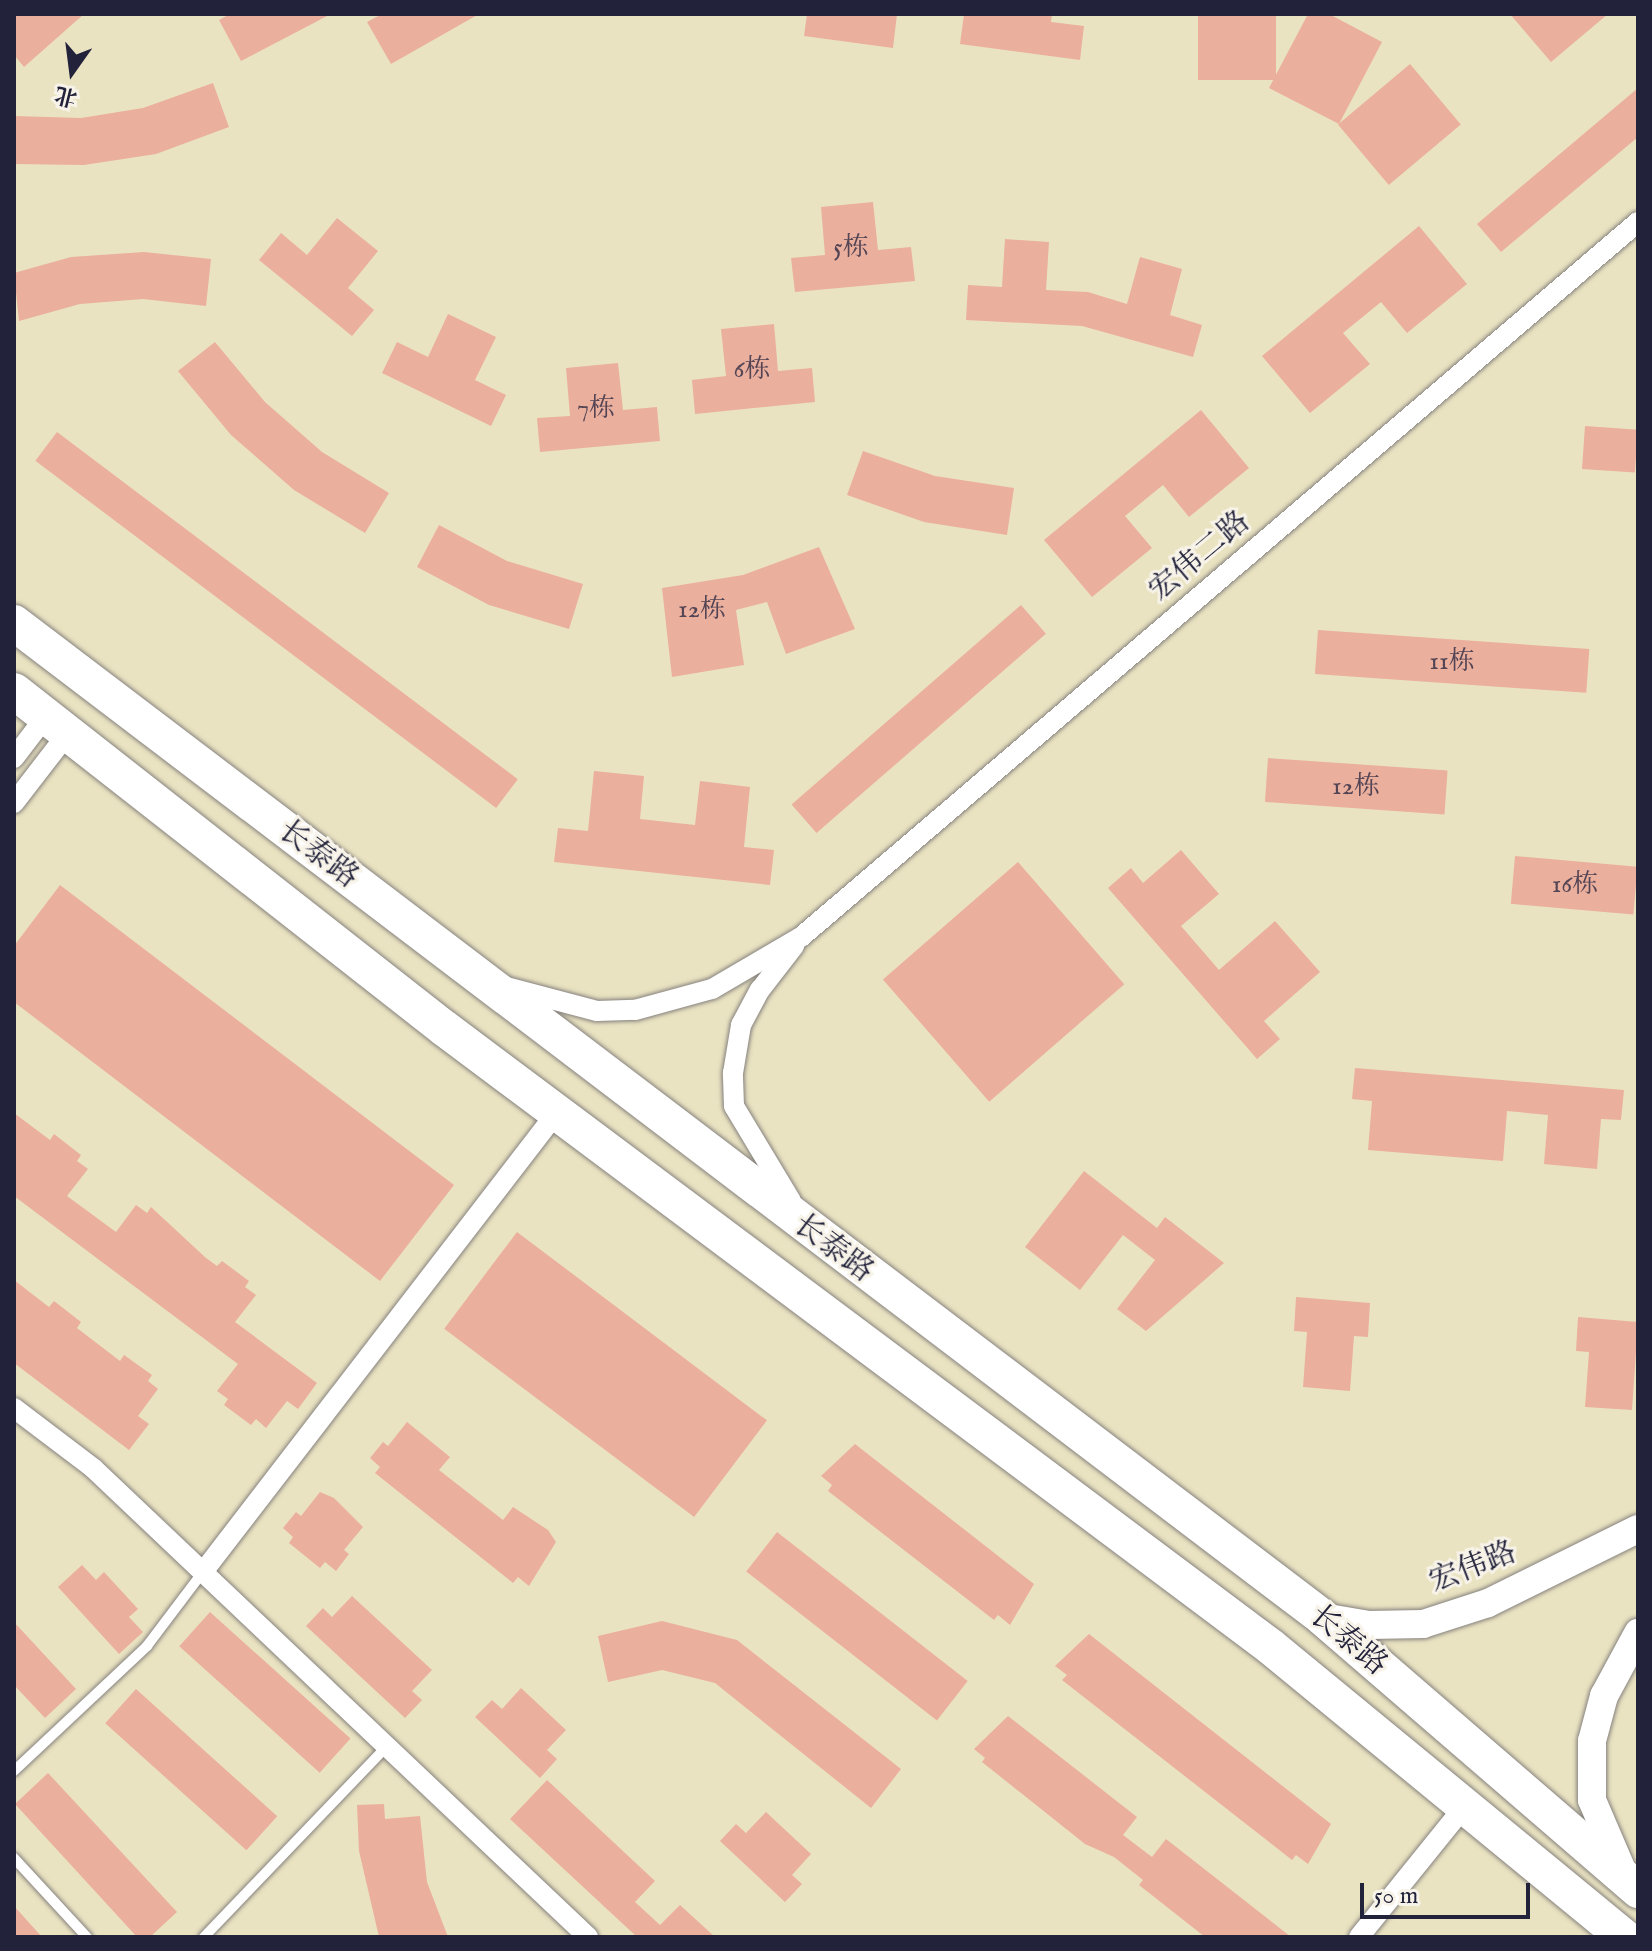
<!DOCTYPE html>
<meta charset="utf-8">
<style>
body{margin:0}
#map{position:relative;width:1652px;height:1951px;overflow:hidden;background:#eae3c2;font-family:"IM FELL English","Noto Serif SC",serif}
div>[style]{position:absolute}
.building>*{inset:0;background:#ebaf9e;transform-origin:0 0}
.roads{filter:drop-shadow(0 0 2px #86827e) drop-shadow(0 0 2px #86827e)}
.lane>*{height:10px;margin:-5px;padding:0 5px;transform-origin:5px;border-radius:5px;background:#fff}
.street>*{height:20px;margin:-10px;padding:0 10px;transform-origin:10px;border-radius:10px;background:#fff}
.secondary>*{height:28px;margin:-14px;padding:0 14px;transform-origin:14px;border-radius:14px;background:#fff}
.highway>*{height:36px;margin:-18px;padding:0 18px;transform-origin:18px;border-radius:18px;background:#fff}
span{translate:-50% -50%;white-space:nowrap;text-align:center;line-height:1.15;-webkit-text-stroke:6px #f7f3e8;paint-order:stroke}
.number-label{font-size:26px;color:#544554}
.number-label span{-webkit-text-stroke-width:0}
.street-label{font-size:30px;color:#22223b}
.frame{position:absolute;inset:0;border:16px solid #22223b;pointer-events:none}
.north{position:absolute;left:32px;top:32px;width:80px;height:80px;-webkit-text-stroke:6px #f7f3e8;paint-order:stroke;rotate:194deg;font-size:22px;font-weight:700;line-height:32px;text-align:center;color:#22223b}
.north::after{content:'';display:block;margin:auto;width:28px;height:36px;background:#22223b;clip-path:polygon(50% 0,100% 100%,50% 72%,0 100%)}
.scale{position:absolute;left:1360px;top:1883px;width:170px;height:36px;box-sizing:border-box;border:4px solid #22223b;border-top:0;padding-left:10px;font-size:24px;line-height:28px;white-space:nowrap;color:#22223b;-webkit-text-stroke:6px #f7f3e8;paint-order:stroke}
</style>
<div id="map">
<div class="building">
<i style="clip-path:polygon(14px 14px,84px 14px,24px 67px,14px 55px)"></i>
<i style="clip-path:polygon(230px 14px,331px 14px,241px 61px,219px 20px)"></i>
<i style="clip-path:polygon(382px 14px,479px 14px,391px 64px,367px 22px)"></i>
<i style="clip-path:polygon(807px 14px,897px 14px,893px 48px,804px 36px)"></i>
<i style="clip-path:polygon(964px 14px,1052px 14px,1051px 22px,1084px 26px,1080px 60px,960px 44px)"></i>
<i style="left:1198px;top:14px;width:78px;height:66px"></i>
<i style="clip-path:polygon(1308px 14px,1329px 14px,1382px 42px,1339px 124px,1269px 88px)"></i>
<i style="clip-path:polygon(1510px 14px,1608px 14px,1551px 62px)"></i>
<i style="left:1410px;top:64px;width:79px;height:94px;rotate:50deg"></i>
<i style="clip-path:polygon(213px 83px,229px 127px,156px 154px,84px 165px,14px 164px,14px 116px,81px 118px,143px 108px)"></i>
<i style="clip-path:polygon(1638px 88px,1638px 137px,1501px 252px,1477px 224px)"></i>
<i style="clip-path:polygon(873px 202px,878px 250px,911px 247px,915px 281px,795px 292px,791px 258px,825px 255px,821px 207px)"></i>
<i style="clip-path:polygon(337px 218px,378px 251px,348px 288px,374px 310px,352px 336px,259px 260px,281px 233px,307px 255px)"></i>
<i style="clip-path:polygon(1419px 226px,1467px 284px,1407px 333px,1381px 302px,1343px 333px,1370px 364px,1310px 413px,1262px 356px)"></i>
<i style="clip-path:polygon(1005px 239px,1049px 242px,1046px 290px,1088px 292px,1127px 304px,1140px 257px,1182px 269px,1170px 315px,1202px 325px,1193px 357px,1082px 326px,966px 320px,968px 285px,1002px 287px)"></i>
<i style="clip-path:polygon(144px 252px,211px 259px,206px 306px,143px 299px,80px 304px,19px 321px,14px 273px,71px 257px)"></i>
<i style="clip-path:polygon(448px 314px,496px 337px,475px 380px,506px 395px,491px 426px,382px 373px,397px 342px,428px 357px)"></i>
<i style="clip-path:polygon(774px 324px,778px 371px,812px 368px,815px 402px,695px 414px,692px 380px,726px 376px,721px 329px)"></i>
<i style="clip-path:polygon(215px 342px,265px 402px,322px 452px,389px 493px,365px 533px,294px 490px,231px 435px,178px 371px)"></i>
<i style="clip-path:polygon(618px 363px,623px 410px,657px 407px,660px 441px,540px 452px,537px 418px,570px 416px,566px 368px)"></i>
<i style="clip-path:polygon(1201px 410px,1249px 468px,1189px 517px,1163px 485px,1125px 516px,1152px 548px,1092px 597px,1044px 540px)"></i>
<i style="left:1585px;top:426px;width:53px;height:43px;rotate:4deg"></i>
<i style="left:57px;top:432px;width:577px;height:36px;rotate:37deg"></i>
<i style="clip-path:polygon(863px 451px,935px 476px,1014px 488px,1007px 535px,924px 522px,847px 495px)"></i>
<i style="clip-path:polygon(439px 525px,507px 561px,583px 584px,569px 629px,489px 605px,417px 567px)"></i>
<i style="clip-path:polygon(819px 547px,855px 629px,786px 654px,767px 602px,736px 610px,744px 665px,672px 677px,662px 588px,743px 575px)"></i>
<i style="left:1021px;top:605px;width:38px;height:304px;rotate:49deg"></i>
<i style="left:1318px;top:630px;width:272px;height:44px;rotate:4deg"></i>
<i style="left:1268px;top:758px;width:180px;height:44px;rotate:4deg"></i>
<i style="clip-path:polygon(594px 771px,644px 776px,640px 819px,695px 825px,700px 781px,750px 787px,744px 847px,774px 850px,770px 885px,554px 862px,558px 828px,588px 831px)"></i>
<i style="clip-path:polygon(1181px 850px,1219px 894px,1181px 926px,1219px 970px,1275px 921px,1320px 972px,1264px 1021px,1280px 1039px,1257px 1059px,1108px 888px,1131px 868px,1143px 883px)"></i>
<i style="left:1515px;top:856px;width:123px;height:48px;rotate:5deg"></i>
<i style="left:1018px;top:862px;width:162px;height:179px;rotate:49deg"></i>
<i style="clip-path:polygon(60px 885px,454px 1185px,380px 1281px,14px 1002px,14px 946px)"></i>
<i style="clip-path:polygon(1355px 1068px,1624px 1090px,1621px 1120px,1601px 1119px,1597px 1169px,1544px 1164px,1548px 1115px,1507px 1111px,1503px 1161px,1368px 1150px,1372px 1101px,1352px 1099px)"></i>
<i style="clip-path:polygon(14px 1113px,50px 1140px,54px 1134px,81px 1155px,77px 1161px,88px 1169px,67px 1196px,116px 1232px,136px 1205px,147px 1213px,151px 1207px,206px 1258px,217px 1266px,222px 1261px,249px 1281px,245px 1287px,256px 1295px,235px 1322px,317px 1383px,298px 1409px,287px 1401px,266px 1428px,256px 1419px,251px 1425px,224px 1405px,228px 1399px,217px 1391px,238px 1364px,14px 1196px)"></i>
<i style="clip-path:polygon(1084px 1171px,1157px 1228px,1165px 1217px,1224px 1263px,1146px 1331px,1117px 1309px,1155px 1260px,1123px 1235px,1080px 1290px,1025px 1247px)"></i>
<i style="left:517px;top:1232px;width:313px;height:121px;rotate:37deg"></i>
<i style="clip-path:polygon(14px 1280px,49px 1307px,54px 1301px,81px 1322px,77px 1328px,120px 1361px,124px 1355px,152px 1375px,148px 1381px,158px 1389px,138px 1416px,149px 1424px,129px 1450px,14px 1363px)"></i>
<i style="clip-path:polygon(1296px 1297px,1370px 1303px,1368px 1337px,1354px 1336px,1350px 1391px,1303px 1387px,1307px 1332px,1294px 1331px)"></i>
<i style="clip-path:polygon(1578px 1317px,1638px 1322px,1632px 1410px,1585px 1407px,1589px 1352px,1576px 1351px)"></i>
<i style="clip-path:polygon(407px 1422px,450px 1457px,439px 1470px,503px 1520px,513px 1507px,548px 1530px,556px 1542px,529px 1586px,518px 1577px,513px 1583px,375px 1473px,380px 1467px,370px 1458px,383px 1442px,388px 1446px)"></i>
<i style="clip-path:polygon(855px 1444px,1034px 1584px,1010px 1625px,998px 1615px,994px 1620px,828px 1491px,832px 1485px,821px 1476px)"></i>
<i style="clip-path:polygon(320px 1492px,334px 1498px,363px 1527px,344px 1550px,349px 1554px,336px 1571px,325px 1562px,320px 1568px,289px 1543px,293px 1537px,283px 1528px,296px 1512px,301px 1516px)"></i>
<i style="left:777px;top:1532px;width:242px;height:50px;rotate:38deg"></i>
<i style="clip-path:polygon(82px 1565px,96px 1580px,104px 1572px,138px 1609px,129px 1617px,143px 1632px,119px 1654px,58px 1587px)"></i>
<i style="clip-path:polygon(352px 1596px,432px 1670px,412px 1691px,422px 1700px,405px 1718px,306px 1626px,323px 1608px,332px 1617px)"></i>
<i style="left:210px;top:1612px;width:189px;height:46px;rotate:42deg"></i>
<i style="clip-path:polygon(662px 1621px,737px 1640px,901px 1769px,871px 1808px,715px 1683px,662px 1670px,608px 1682px,598px 1636px)"></i>
<i style="clip-path:polygon(14px 1622px,76px 1689px,45px 1718px,14px 1685px)"></i>
<i style="clip-path:polygon(1089px 1634px,1331px 1824px,1308px 1864px,1296px 1855px,1292px 1860px,1062px 1680px,1067px 1675px,1055px 1666px)"></i>
<i style="clip-path:polygon(521px 1688px,566px 1730px,547px 1750px,557px 1759px,540px 1778px,475px 1717px,492px 1700px,502px 1709px)"></i>
<i style="left:136px;top:1689px;width:190px;height:46px;rotate:42deg"></i>
<i style="clip-path:polygon(1008px 1716px,1137px 1817px,1123px 1835px,1152px 1857px,1166px 1839px,1291px 1937px,1205px 1937px,1139px 1885px,1143px 1880px,1114px 1857px,1085px 1844px,982px 1762px,985px 1758px,974px 1749px)"></i>
<i style="clip-path:polygon(48px 1773px,177px 1912px,150px 1937px,137px 1937px,15px 1804px)"></i>
<i style="clip-path:polygon(547px 1780px,655px 1881px,635px 1902px,660px 1925px,680px 1905px,715px 1937px,637px 1937px,510px 1819px)"></i>
<i style="clip-path:polygon(384px 1804px,385px 1819px,420px 1816px,427px 1882px,448px 1937px,379px 1937px,359px 1851px,357px 1805px)"></i>
<i style="clip-path:polygon(766px 1812px,811px 1854px,792px 1875px,802px 1884px,785px 1902px,720px 1841px,736px 1824px,746px 1833px)"></i>
<i style="clip-path:polygon(14px 1906px,42px 1937px,14px 1937px)"></i>
</div>
<div class="roads">
<div class="lane">
<i style="left:14px;top:1771px;width:183px;rotate:-43.2deg"></i>
<i style="left:147px;top:1646px;width:93px;rotate:-52.9deg"></i>
<i style="left:14px;top:1858px;width:108px;rotate:47.3deg"></i>
<i style="left:204px;top:1937px;width:265px;rotate:-46.2deg"></i>
</div>
<div class="street">
<i style="left:14px;top:758px;width:53px;rotate:-52.7deg"></i>
<i style="left:14px;top:803px;width:88px;rotate:-52.4deg"></i>
<i style="left:506px;top:987px;width:94px;rotate:14.8deg"></i>
<i style="left:597px;top:1011px;width:38px;rotate:-2deg"></i>
<i style="left:635px;top:1010px;width:80px;rotate:-15.3deg"></i>
<i style="left:712px;top:989px;width:103px;rotate:-30.3deg"></i>
<i style="left:801px;top:937px;width:1101px;rotate:-40.51deg"></i>
<i style="left:791px;top:1201px;width:111px;rotate:-121deg"></i>
<i style="left:734px;top:1106px;width:33px;rotate:-92deg"></i>
<i style="left:733px;top:1073px;width:49px;rotate:-80.5deg"></i>
<i style="left:741px;top:1025px;width:40px;rotate:-62deg"></i>
<i style="left:760px;top:990px;width:56px;rotate:-52.3deg"></i>
<i style="left:14px;top:1408px;width:99px;rotate:37.2deg"></i>
<i style="left:93px;top:1468px;width:682px;rotate:43.46deg"></i>
<i style="left:203px;top:1572px;width:580px;rotate:-52.42deg"></i>
<i style="left:1359px;top:1937px;width:172px;rotate:-51.1deg"></i>
</div>
<div class="secondary">
<i style="left:1322px;top:1617px;width:48px;rotate:9.7deg"></i>
<i style="left:1369px;top:1625px;width:54px;rotate:-1.1deg"></i>
<i style="left:1423px;top:1624px;width:68px;rotate:-17.9deg"></i>
<i style="left:1488px;top:1603px;width:167px;rotate:-26.3deg"></i>
<i style="left:1622px;top:1870px;width:76px;rotate:-113.2deg"></i>
<i style="left:1592px;top:1800px;width:59px;rotate:-90deg"></i>
<i style="left:1592px;top:1741px;width:47px;rotate:-75.1deg"></i>
<i style="left:1604px;top:1696px;width:72px;rotate:-61.6deg"></i>
</div>
<div class="highway">
<i style="left:14px;top:623px;width:1643px;rotate:37.23deg"></i>
<i style="left:1322px;top:1617px;width:418px;rotate:40.8deg"></i>
<i style="left:14px;top:691px;width:546px;rotate:38.09deg"></i>
<i style="left:444px;top:1028px;width:1033px;rotate:36.81deg"></i>
<i style="left:1271px;top:1647px;width:457px;rotate:39.4deg"></i>
</div>
</div>
<div class="number-label">
<span style="left:851px;top:248px">5栋</span>
<span style="left:752px;top:370px">6栋</span>
<span style="left:596px;top:409px">7栋</span>
<span style="left:702px;top:610px">12栋</span>
<span style="left:1452px;top:662px">11栋</span>
<span style="left:1356px;top:787px">12栋</span>
<span style="left:1575px;top:885px">16栋</span>
</div>
<div class="street-label">
<span style="left:1200px;top:557px;rotate:-40deg">宏伟二路</span>
<span style="left:318px;top:855px;rotate:37deg">长泰路</span>
<span style="left:833px;top:1249px;rotate:37deg">长泰路</span>
<span style="left:1473px;top:1568px;rotate:-21deg">宏伟路</span>
<span style="left:1348px;top:1641px;rotate:40deg">长泰路</span>
</div>
<div class="frame"></div>
<div class="north">北</div>
<div class="scale">50 m</div>
</div>
